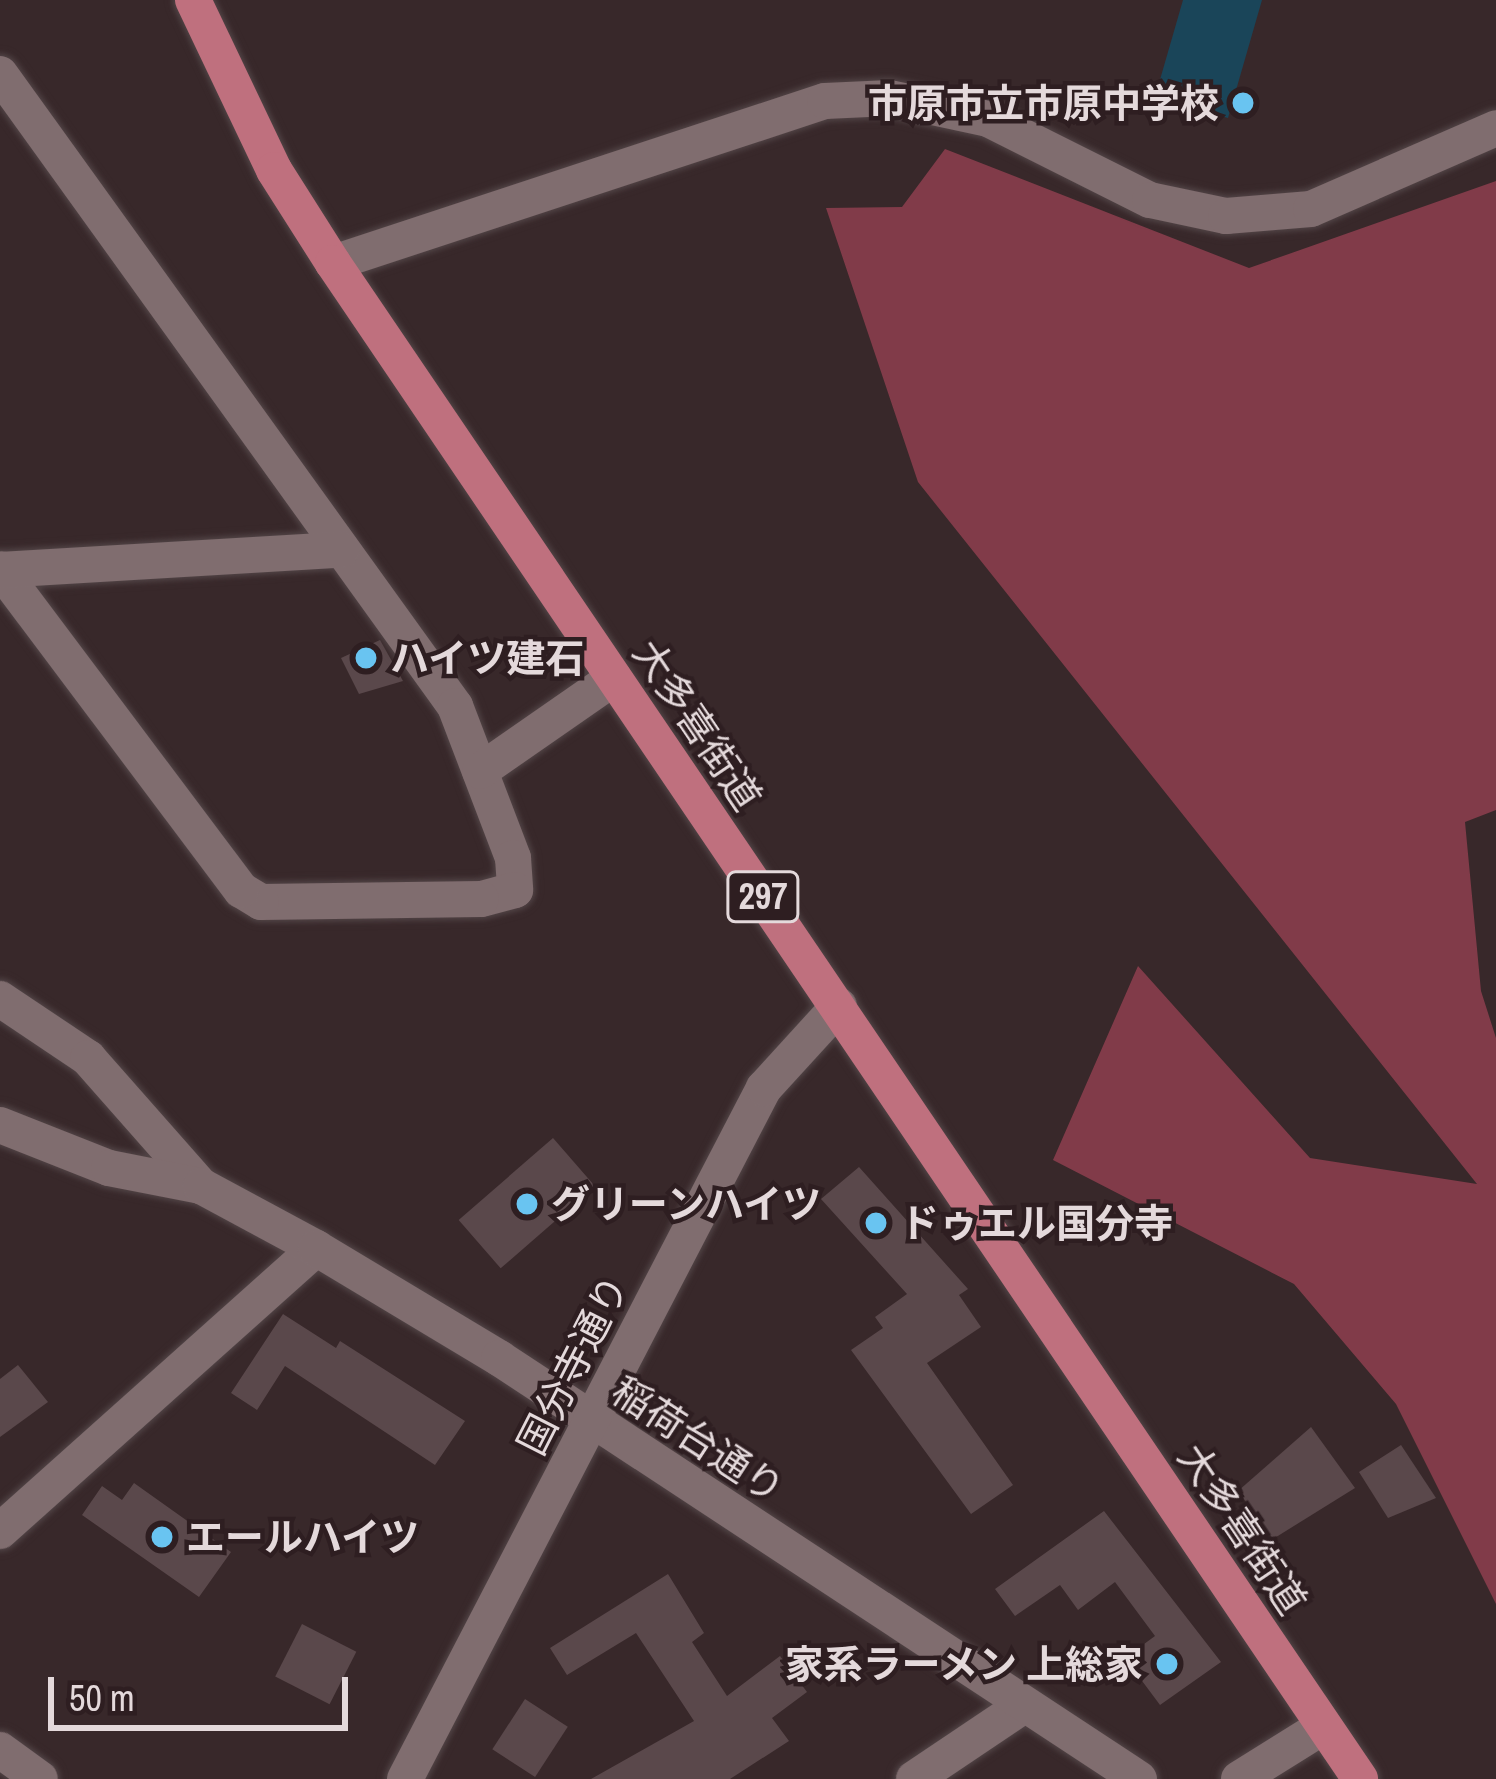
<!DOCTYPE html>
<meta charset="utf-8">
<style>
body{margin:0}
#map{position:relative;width:1496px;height:1779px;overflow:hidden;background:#38282a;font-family:"Archivo Narrow","Noto Sans JP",sans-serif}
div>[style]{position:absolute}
.forest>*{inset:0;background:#813b49}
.water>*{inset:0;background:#1a4559}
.building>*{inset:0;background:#5a484b;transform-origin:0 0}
.roads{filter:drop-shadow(0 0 3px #524547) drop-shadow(0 0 3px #524547)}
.minor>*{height:36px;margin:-18px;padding:0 18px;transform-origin:18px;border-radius:18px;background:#806d6f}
.tertiary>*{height:36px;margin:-18px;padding:0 18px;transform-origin:18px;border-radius:18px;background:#806d6f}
.trunk>*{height:36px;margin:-18px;padding:0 18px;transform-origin:18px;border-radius:18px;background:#bf707e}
.dots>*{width:33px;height:33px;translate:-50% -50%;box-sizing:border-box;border:6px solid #2e1e21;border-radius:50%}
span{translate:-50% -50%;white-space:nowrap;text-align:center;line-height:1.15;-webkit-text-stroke:9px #2e1e21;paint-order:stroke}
.shield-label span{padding:3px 9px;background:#2e1e21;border:3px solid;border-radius:9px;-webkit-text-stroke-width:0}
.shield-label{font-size:36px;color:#e4d9db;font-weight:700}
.poi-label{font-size:39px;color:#e4d9db;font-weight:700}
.right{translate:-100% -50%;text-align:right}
.left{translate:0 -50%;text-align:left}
.street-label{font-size:39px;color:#e4d9db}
.scale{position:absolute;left:48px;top:1677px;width:300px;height:54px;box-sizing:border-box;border:6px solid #e4d9db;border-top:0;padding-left:15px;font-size:36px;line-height:42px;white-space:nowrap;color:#e4d9db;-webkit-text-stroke:9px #2e1e21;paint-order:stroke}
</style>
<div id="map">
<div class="forest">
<i style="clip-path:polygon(945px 149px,1249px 268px,1496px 181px,1496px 810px,1465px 822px,1481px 991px,1496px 1038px,1496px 1604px,1396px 1404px,1294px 1284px,1053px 1160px,1138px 966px,1310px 1158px,1477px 1184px,918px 482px,826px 208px,902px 207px)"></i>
</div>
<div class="water">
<i style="clip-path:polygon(1183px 0,1262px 0,1228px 118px,1155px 97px)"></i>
</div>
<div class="building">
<i style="clip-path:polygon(380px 640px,403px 681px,359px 694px,341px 658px)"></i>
<i style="left:553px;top:1138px;width:64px;height:125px;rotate:49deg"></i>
<i style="clip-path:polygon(859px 1167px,968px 1289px,959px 1295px,981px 1327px,927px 1363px,1013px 1485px,971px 1514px,851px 1350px,883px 1328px,875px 1317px,907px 1294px,821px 1199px)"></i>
<i style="clip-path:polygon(283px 1314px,336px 1348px,340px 1341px,465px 1421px,435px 1465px,285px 1366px,257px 1410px,231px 1393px)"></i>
<i style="clip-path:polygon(18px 1365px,48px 1402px,0 1437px,0 1379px)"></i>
<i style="clip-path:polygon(1311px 1427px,1355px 1488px,1273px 1539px,1238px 1491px)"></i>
<i style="clip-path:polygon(1401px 1445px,1436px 1498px,1388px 1518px,1359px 1472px)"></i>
<i style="clip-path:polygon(134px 1483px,231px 1552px,199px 1597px,82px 1515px,102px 1486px,122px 1500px)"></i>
<i style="clip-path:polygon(1104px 1511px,1221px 1662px,1160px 1705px,1125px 1658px,1155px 1636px,1115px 1582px,1078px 1610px,1060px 1585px,1015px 1616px,995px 1589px)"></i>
<i style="clip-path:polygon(668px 1574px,704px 1633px,692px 1642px,727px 1696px,780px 1656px,807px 1692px,772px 1718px,789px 1741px,730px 1779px,591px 1779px,694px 1721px,636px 1633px,567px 1675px,550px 1648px)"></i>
<i style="left:302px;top:1624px;width:61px;height:59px;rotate:27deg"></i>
<i style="left:525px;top:1699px;width:51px;height:60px;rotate:33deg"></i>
</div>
<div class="roads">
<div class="minor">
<i style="left:0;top:74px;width:779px;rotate:54.25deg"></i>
<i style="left:455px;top:706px;width:163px;rotate:69.1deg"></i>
<i style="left:513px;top:858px;width:32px;rotate:86deg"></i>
<i style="left:515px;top:890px;width:35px;rotate:165deg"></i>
<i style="left:481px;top:899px;width:220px;rotate:179.2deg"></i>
<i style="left:261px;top:902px;width:23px;rotate:-149deg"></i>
<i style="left:241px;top:890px;width:401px;rotate:-126.9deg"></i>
<i style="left:0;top:570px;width:342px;rotate:-3.4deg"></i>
<i style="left:480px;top:771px;width:163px;rotate:-34.8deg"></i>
<i style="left:0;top:1531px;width:424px;rotate:-41.8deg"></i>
<i style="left:0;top:1750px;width:49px;rotate:35.9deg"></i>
<i style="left:914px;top:1779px;width:133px;rotate:-33.9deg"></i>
</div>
<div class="tertiary">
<i style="left:333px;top:263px;width:518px;rotate:-18.23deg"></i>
<i style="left:825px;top:101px;width:65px;rotate:-2.6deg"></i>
<i style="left:890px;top:98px;width:100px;rotate:12.1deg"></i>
<i style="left:988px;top:119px;width:181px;rotate:26.6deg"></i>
<i style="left:1150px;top:200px;width:78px;rotate:11.9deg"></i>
<i style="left:1226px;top:216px;width:85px;rotate:-4.7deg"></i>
<i style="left:1311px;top:209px;width:202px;rotate:-23.6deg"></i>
<i style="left:0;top:999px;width:106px;rotate:33.8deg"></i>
<i style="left:88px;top:1058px;width:171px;rotate:48.6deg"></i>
<i style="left:0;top:1125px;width:117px;rotate:21.5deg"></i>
<i style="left:109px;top:1168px;width:94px;rotate:11.1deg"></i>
<i style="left:201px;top:1186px;width:131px;rotate:28.3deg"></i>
<i style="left:316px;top:1248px;width:214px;rotate:31deg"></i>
<i style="left:499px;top:1358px;width:766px;rotate:33.34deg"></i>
<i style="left:405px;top:1779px;width:779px;rotate:-62.55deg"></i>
<i style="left:764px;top:1088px;width:111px;rotate:-47.6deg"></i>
<i style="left:1239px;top:1779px;width:100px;rotate:-31.9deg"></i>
</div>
<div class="trunk">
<i style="left:193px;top:0;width:188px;rotate:64.5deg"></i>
<i style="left:274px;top:170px;width:110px;rotate:57.6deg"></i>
<i style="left:333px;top:263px;width:1831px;rotate:55.88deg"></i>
</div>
</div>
<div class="dots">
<i style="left:1243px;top:103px;background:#69c4f1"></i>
<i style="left:366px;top:658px;background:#69c4f1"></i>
<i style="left:527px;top:1204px;background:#69c4f1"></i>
<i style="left:876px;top:1223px;background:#69c4f1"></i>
<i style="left:162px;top:1537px;background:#69c4f1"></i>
<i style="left:1167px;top:1664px;background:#69c4f1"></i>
</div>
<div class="shield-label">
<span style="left:763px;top:897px">297</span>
</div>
<div class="poi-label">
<span class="right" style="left:1219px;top:103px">市原市立市原中学校</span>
<span class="left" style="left:390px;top:658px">ハイツ建石</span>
<span class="left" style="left:551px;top:1204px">グリーンハイツ</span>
<span class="left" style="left:900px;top:1223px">ドゥエル国分寺</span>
<span class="left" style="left:186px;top:1537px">エールハイツ</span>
<span class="right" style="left:1143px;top:1664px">家系ラーメン 上総家</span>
</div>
<div class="street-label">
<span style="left:697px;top:725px;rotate:56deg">大多喜街道</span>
<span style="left:573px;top:1365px;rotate:-63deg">国分寺通り</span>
<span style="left:698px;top:1440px;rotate:33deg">稲荷台通り</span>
<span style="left:1242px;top:1529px;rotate:56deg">大多喜街道</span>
</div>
<div class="scale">50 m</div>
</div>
